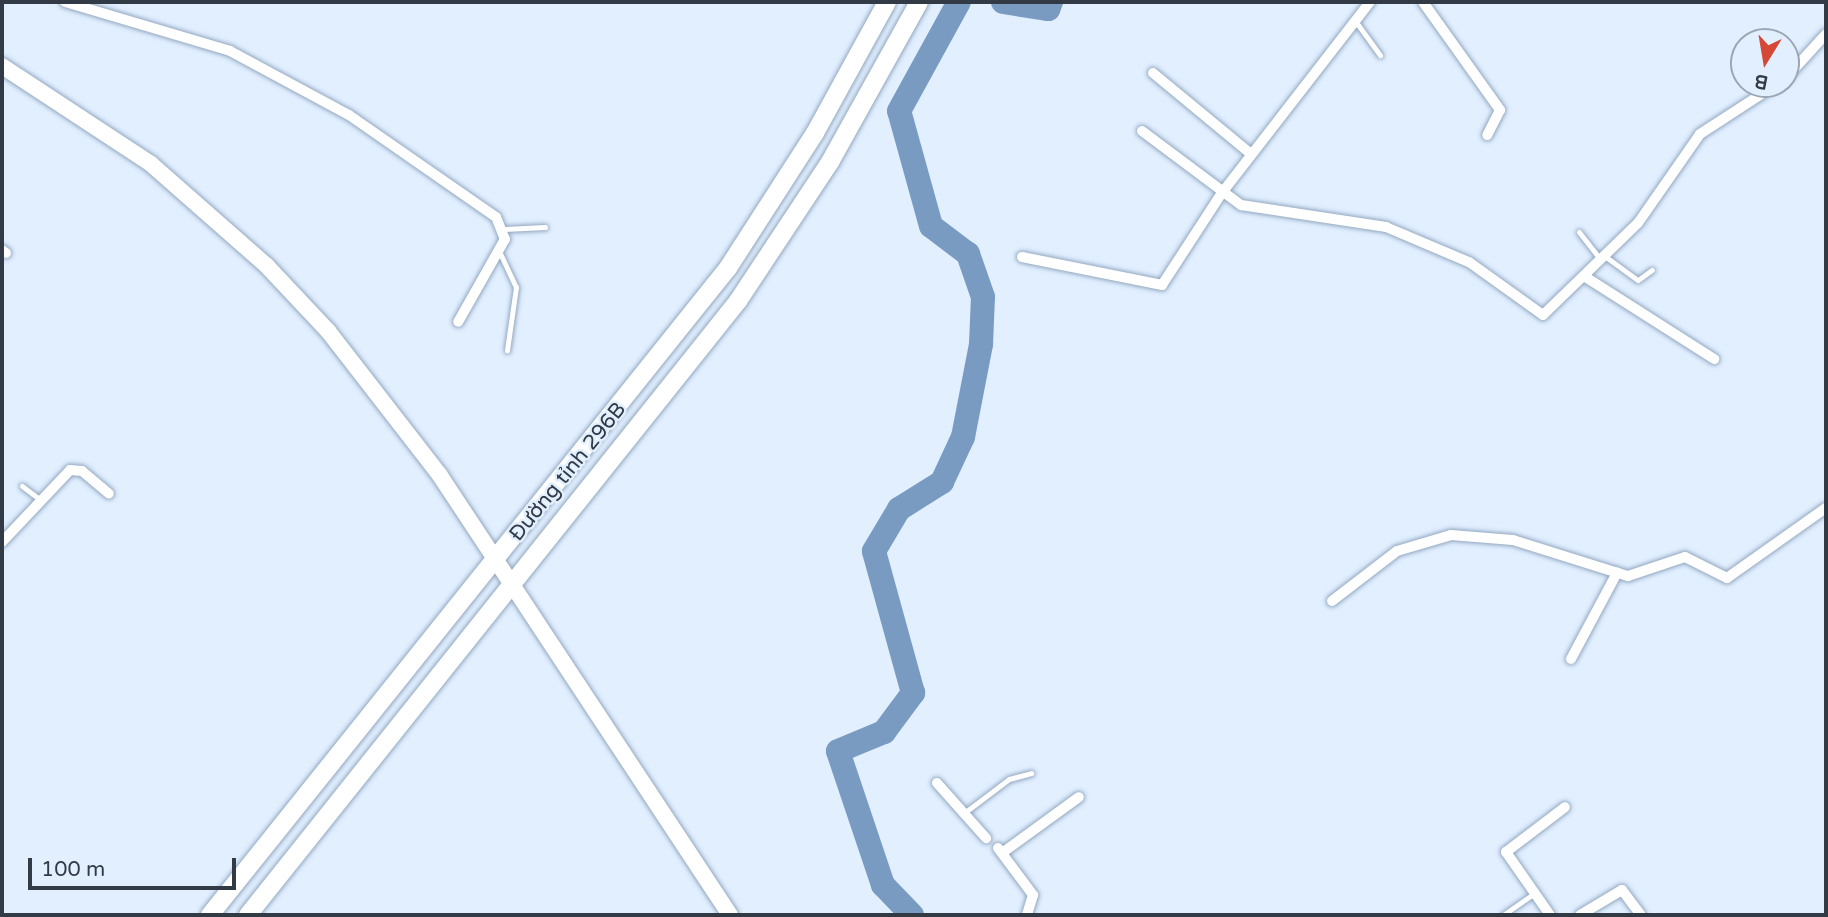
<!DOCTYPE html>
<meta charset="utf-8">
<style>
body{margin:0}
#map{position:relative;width:1828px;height:917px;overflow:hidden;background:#e1efff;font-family:"Varela Round",sans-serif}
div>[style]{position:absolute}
.river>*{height:24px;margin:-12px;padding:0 12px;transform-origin:12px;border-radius:12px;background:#799bc2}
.roads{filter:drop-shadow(0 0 2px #93a8c1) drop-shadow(0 0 2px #93a8c1)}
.lane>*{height:5px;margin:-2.5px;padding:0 2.5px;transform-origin:2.5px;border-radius:2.5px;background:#fff}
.street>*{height:10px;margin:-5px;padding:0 5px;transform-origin:5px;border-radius:5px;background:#fff}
.secondary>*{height:16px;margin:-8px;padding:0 8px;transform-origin:8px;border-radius:8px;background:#fff}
.primary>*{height:18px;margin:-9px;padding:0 9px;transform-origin:9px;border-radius:9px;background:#fff}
span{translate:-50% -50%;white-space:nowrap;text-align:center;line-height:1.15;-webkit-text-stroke:5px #e1efff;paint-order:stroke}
.street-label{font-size:21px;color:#323a45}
.frame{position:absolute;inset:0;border:4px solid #323a45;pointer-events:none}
.north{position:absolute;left:1730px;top:28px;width:70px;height:70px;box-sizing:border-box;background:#e1efff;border:2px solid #9ba7b5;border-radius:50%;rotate:191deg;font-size:19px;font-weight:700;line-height:28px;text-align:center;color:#323a45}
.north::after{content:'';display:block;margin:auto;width:24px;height:32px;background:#d54836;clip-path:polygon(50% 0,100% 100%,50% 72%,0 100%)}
.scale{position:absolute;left:28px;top:858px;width:208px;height:32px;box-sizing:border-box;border:4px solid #323a45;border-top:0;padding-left:9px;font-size:21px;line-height:24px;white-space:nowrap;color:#323a45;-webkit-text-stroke:5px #e1efff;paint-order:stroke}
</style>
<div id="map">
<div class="river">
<i style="left:1003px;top:2px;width:46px;rotate:8.8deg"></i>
<i style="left:1048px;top:9px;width:8px;rotate:-67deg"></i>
<i style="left:912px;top:915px;width:42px;rotate:-134deg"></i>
<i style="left:883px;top:885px;width:141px;rotate:-108.6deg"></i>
<i style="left:838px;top:751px;width:50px;rotate:-22.4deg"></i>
<i style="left:884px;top:732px;width:49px;rotate:-53.4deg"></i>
<i style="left:913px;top:693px;width:147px;rotate:-105.4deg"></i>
<i style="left:874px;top:551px;width:49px;rotate:-59.2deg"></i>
<i style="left:899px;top:509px;width:51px;rotate:-32.1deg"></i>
<i style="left:942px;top:482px;width:50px;rotate:-65deg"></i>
<i style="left:963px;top:437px;width:95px;rotate:-79deg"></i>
<i style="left:981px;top:344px;width:47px;rotate:-87.6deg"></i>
<i style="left:983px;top:297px;width:46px;rotate:-109.2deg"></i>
<i style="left:968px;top:254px;width:46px;rotate:-142.9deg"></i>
<i style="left:931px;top:226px;width:119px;rotate:-105.5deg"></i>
<i style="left:899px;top:111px;width:124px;rotate:-61.2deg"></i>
</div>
<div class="roads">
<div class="lane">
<i style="left:1356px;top:22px;width:41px;rotate:54deg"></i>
<i style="left:504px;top:229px;width:41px;rotate:-2.8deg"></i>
<i style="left:1579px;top:232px;width:34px;rotate:52deg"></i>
<i style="left:500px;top:253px;width:38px;rotate:65deg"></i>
<i style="left:516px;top:287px;width:64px;rotate:98.1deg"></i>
<i style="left:1606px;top:257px;width:39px;rotate:36deg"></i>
<i style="left:1638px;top:280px;width:17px;rotate:-36deg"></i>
<i style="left:22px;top:486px;width:25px;rotate:37deg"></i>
<i style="left:964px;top:813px;width:56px;rotate:-37.1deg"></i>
<i style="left:1009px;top:779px;width:23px;rotate:-15deg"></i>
<i style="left:1503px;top:915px;width:38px;rotate:-35deg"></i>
</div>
<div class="street">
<i style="left:65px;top:2px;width:172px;rotate:16.5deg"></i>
<i style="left:230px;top:51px;width:135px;rotate:28.3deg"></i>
<i style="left:349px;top:115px;width:179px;rotate:34.8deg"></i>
<i style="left:496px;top:217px;width:24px;rotate:68deg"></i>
<i style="left:505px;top:239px;width:95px;rotate:119.5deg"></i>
<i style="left:1423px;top:2px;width:133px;rotate:54.5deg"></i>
<i style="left:1500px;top:110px;width:28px;rotate:117deg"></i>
<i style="left:1153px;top:73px;width:127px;rotate:39.6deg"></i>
<i style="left:1786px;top:78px;width:59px;rotate:-47.7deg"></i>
<i style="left:1142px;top:131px;width:124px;rotate:36.8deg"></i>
<i style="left:1241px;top:205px;width:147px;rotate:8.6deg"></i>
<i style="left:1386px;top:227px;width:90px;rotate:22.9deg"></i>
<i style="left:1469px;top:262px;width:91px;rotate:35.6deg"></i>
<i style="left:1543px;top:315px;width:132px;rotate:-44.1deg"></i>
<i style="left:1638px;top:223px;width:108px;rotate:-55.1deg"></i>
<i style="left:1700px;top:134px;width:92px;rotate:-33deg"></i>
<i style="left:2px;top:250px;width:5px;rotate:37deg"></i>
<i style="left:1022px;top:257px;width:143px;rotate:11.3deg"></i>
<i style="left:1162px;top:285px;width:108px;rotate:-57deg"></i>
<i style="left:1221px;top:194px;width:243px;rotate:-52.2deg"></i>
<i style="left:1587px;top:278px;width:151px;rotate:32.5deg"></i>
<i style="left:2px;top:542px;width:99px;rotate:-46.6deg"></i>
<i style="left:70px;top:470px;width:12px;rotate:5deg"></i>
<i style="left:82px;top:471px;width:35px;rotate:40deg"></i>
<i style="left:1332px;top:601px;width:82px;rotate:-37.6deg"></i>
<i style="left:1397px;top:551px;width:56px;rotate:-16.5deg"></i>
<i style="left:1451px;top:535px;width:62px;rotate:4.6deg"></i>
<i style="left:1513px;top:540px;width:121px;rotate:17.4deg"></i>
<i style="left:1628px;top:576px;width:60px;rotate:-18.4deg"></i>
<i style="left:1685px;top:557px;width:47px;rotate:26.6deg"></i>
<i style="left:1727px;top:578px;width:121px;rotate:-35.3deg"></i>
<i style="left:1571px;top:659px;width:98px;rotate:-61.9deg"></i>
<i style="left:937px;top:783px;width:74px;rotate:48.3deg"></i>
<i style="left:998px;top:848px;width:59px;rotate:53.3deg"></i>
<i style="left:1033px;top:895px;width:21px;rotate:107deg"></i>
<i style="left:1002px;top:853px;width:95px;rotate:-36deg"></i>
<i style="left:1550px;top:915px;width:77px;rotate:-124.9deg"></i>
<i style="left:1506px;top:852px;width:74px;rotate:-37.3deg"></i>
<i style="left:1580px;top:915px;width:49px;rotate:-30.8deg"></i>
<i style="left:1622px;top:890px;width:31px;rotate:53deg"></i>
</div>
<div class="secondary">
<i style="left:2px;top:66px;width:178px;rotate:33.3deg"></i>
<i style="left:151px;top:164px;width:154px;rotate:41.3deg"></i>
<i style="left:267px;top:266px;width:89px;rotate:46.8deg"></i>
<i style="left:328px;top:331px;width:181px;rotate:52.2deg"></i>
<i style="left:439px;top:474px;width:528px;rotate:56.58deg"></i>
</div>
<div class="primary">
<i style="left:210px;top:915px;width:829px;rotate:-51.32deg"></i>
<i style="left:728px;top:268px;width:161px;rotate:-57.2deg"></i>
<i style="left:815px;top:133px;width:149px;rotate:-61.2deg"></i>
<i style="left:248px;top:915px;width:786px;rotate:-51.41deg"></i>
<i style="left:738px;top:301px;width:167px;rotate:-56.5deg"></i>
<i style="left:830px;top:162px;width:183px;rotate:-60.9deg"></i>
</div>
</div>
<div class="street-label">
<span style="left:568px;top:472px;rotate:-51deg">Đường tỉnh 296B</span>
</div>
<div class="frame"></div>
<div class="north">B</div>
<div class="scale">100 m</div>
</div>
